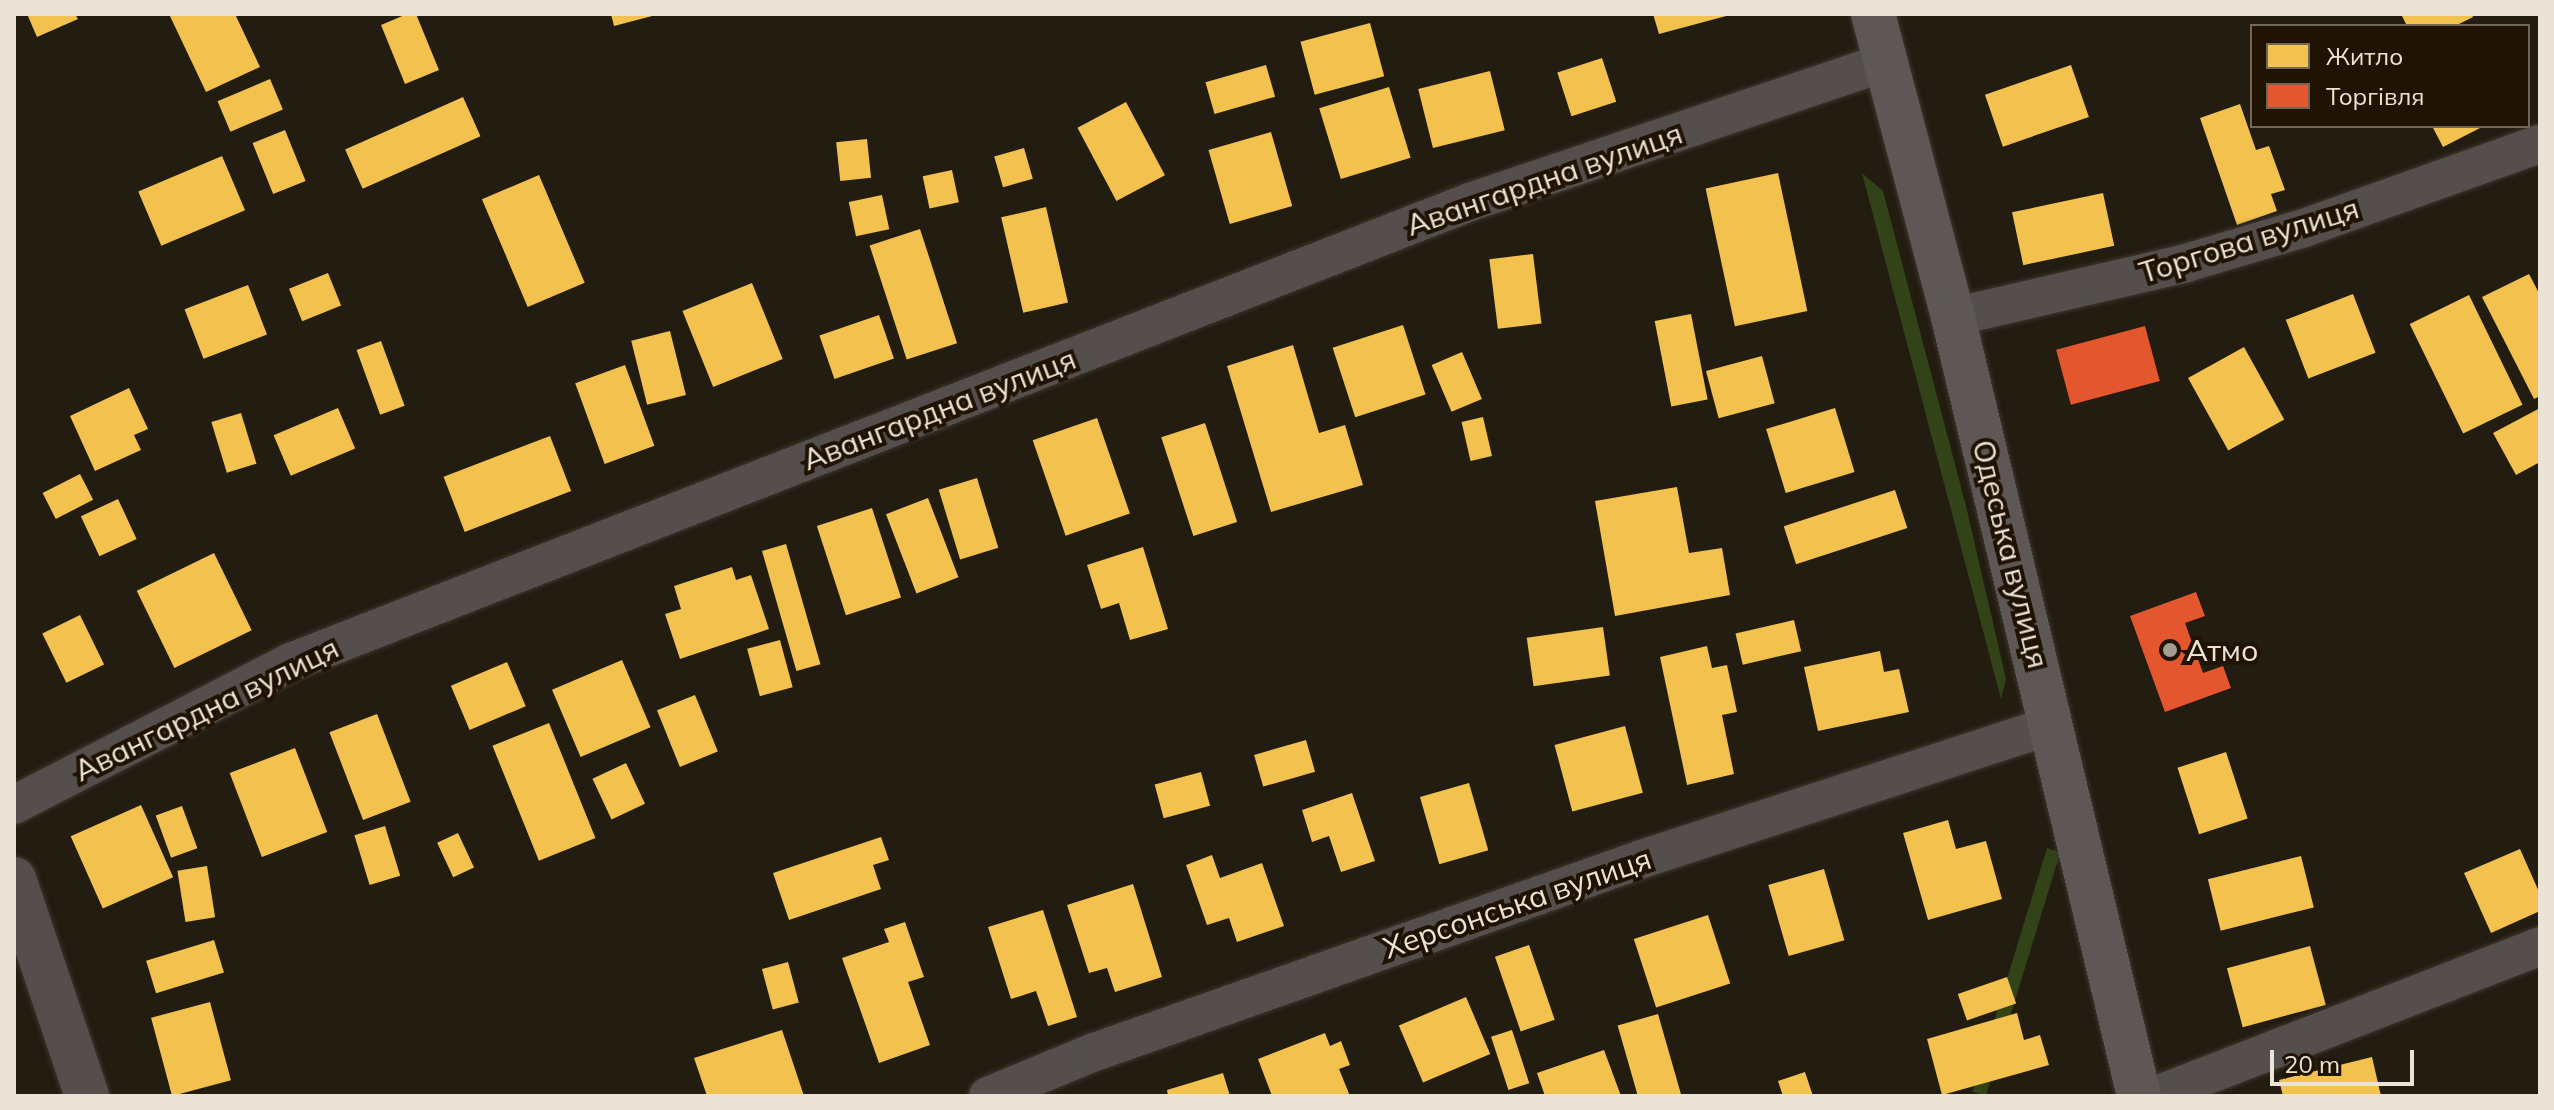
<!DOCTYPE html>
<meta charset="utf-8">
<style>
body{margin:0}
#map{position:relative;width:2554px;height:1110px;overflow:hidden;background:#231c11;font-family:Mulish,sans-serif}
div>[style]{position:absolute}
.green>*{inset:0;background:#324318;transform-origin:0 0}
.homes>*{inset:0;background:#f2c14e;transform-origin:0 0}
.shops>*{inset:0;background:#e4572e;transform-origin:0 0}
.roads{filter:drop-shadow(0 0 2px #3d372e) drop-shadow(0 0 2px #3d372e)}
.minor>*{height:38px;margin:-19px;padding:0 19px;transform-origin:19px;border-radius:19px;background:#544f4d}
.tertiary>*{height:44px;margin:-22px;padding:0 22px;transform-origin:22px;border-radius:22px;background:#544f4d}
.primary>*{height:44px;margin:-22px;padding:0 22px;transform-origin:22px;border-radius:22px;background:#5d5856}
.dots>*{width:22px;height:22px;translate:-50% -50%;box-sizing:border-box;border:4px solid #201303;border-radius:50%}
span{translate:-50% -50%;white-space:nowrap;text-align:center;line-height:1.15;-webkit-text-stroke:8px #201303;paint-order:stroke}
.street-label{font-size:30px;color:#ece3d7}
.poi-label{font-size:30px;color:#ece3d7}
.left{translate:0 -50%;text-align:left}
.frame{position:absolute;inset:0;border:16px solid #ece3d7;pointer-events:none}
.legend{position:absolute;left:2250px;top:24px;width:280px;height:104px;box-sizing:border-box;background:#201303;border:2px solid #726658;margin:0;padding:10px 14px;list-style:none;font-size:24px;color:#ece3d7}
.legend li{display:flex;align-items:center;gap:16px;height:40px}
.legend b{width:40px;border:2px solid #726658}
.scale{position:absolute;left:2270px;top:1050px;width:144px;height:36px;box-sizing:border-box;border:4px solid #ece3d7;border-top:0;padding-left:10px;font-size:24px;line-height:28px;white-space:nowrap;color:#ece3d7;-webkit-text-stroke:6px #201303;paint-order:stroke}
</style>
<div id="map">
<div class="green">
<i style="clip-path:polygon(1862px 173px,1883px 191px,1966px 506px,2006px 679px,2001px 699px)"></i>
<i style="left:2047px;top:848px;width:14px;height:255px;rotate:17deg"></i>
</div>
<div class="homes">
<i style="clip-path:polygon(27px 14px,75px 14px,78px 19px,37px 37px)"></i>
<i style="clip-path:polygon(169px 14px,235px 14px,260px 67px,206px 92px)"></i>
<i style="clip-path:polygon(407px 14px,416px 14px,439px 70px,405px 84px,381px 25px)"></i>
<i style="clip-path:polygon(611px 14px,656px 14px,656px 15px,614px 26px)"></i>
<i style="clip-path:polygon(1653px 14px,1730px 14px,1730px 15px,1659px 34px)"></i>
<i style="clip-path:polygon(2401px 14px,2472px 14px,2473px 17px,2455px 26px,2407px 26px)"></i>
<i style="left:1370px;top:23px;width:55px;height:72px;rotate:75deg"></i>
<i style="left:1602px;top:58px;width:46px;height:47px;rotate:72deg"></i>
<i style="left:1266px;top:65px;width:33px;height:63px;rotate:74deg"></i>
<i style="left:2071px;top:65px;width:55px;height:91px;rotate:71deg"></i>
<i style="left:1490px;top:71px;width:61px;height:74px;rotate:76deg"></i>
<i style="left:270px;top:79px;width:33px;height:57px;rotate:67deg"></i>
<i style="left:1389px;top:87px;width:74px;height:73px;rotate:73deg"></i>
<i style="left:463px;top:97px;width:43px;height:129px;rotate:66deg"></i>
<i style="left:1126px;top:102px;width:83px;height:55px;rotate:62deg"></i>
<i style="clip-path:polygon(2240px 104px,2256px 150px,2269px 146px,2285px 190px,2271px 194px,2277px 211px,2237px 225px,2200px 118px)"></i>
<i style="clip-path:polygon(2432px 126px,2484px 126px,2443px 147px)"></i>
<i style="left:285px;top:130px;width:55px;height:35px;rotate:68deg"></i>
<i style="left:1271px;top:132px;width:77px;height:65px;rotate:74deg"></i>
<i style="left:867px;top:139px;width:39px;height:31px;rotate:84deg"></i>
<i style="left:1024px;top:148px;width:32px;height:31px;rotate:74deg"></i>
<i style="left:222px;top:156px;width:59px;height:91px;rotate:67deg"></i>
<i style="left:952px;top:170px;width:33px;height:30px;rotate:78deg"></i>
<i style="left:1778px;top:173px;width:141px;height:74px;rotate:78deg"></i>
<i style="left:539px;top:175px;width:117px;height:62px;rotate:67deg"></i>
<i style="left:2103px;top:193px;width:54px;height:93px;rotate:78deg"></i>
<i style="left:882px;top:195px;width:35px;height:34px;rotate:78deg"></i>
<i style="left:1046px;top:207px;width:98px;height:46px;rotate:77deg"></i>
<i style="left:920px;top:229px;width:120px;height:53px;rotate:72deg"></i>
<i style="left:1533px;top:254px;width:70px;height:44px;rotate:83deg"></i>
<i style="left:328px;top:273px;width:35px;height:42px;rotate:68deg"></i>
<i style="clip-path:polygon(2529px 274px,2540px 295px,2540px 396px,2534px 399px,2482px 297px)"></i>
<i style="left:752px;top:283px;width:82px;height:75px;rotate:68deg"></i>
<i style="left:248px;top:285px;width:53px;height:68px;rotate:69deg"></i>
<i style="left:2353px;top:294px;width:63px;height:72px;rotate:69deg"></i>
<i style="left:2469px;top:295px;width:122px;height:66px;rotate:64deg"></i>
<i style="left:1691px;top:314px;width:87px;height:37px;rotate:79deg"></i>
<i style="left:879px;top:315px;width:46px;height:63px;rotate:71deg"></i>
<i style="left:1403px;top:325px;width:73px;height:74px;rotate:72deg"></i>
<i style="left:670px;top:331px;width:66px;height:40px;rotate:76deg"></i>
<i style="left:381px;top:341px;width:69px;height:26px;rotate:70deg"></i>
<i style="clip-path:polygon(1293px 345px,1319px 433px,1345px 425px,1363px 485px,1271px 512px,1227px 366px)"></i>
<i style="left:2244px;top:347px;width:83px;height:64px;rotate:61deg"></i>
<i style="left:1462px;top:352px;width:51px;height:33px;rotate:67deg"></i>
<i style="left:1762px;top:356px;width:49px;height:58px;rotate:75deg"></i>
<i style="left:625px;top:365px;width:86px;height:53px;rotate:70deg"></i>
<i style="clip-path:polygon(129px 388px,148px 429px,134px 435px,141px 450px,95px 471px,70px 416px)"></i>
<i style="left:338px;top:408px;width:44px;height:70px;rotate:67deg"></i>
<i style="left:1835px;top:408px;width:67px;height:72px;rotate:73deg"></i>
<i style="clip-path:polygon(2540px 408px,2540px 462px,2516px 475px,2493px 433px)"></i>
<i style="left:241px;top:413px;width:53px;height:31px;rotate:73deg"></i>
<i style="left:1483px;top:417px;width:40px;height:22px;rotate:77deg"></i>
<i style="left:1097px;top:418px;width:101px;height:68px;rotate:71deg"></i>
<i style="left:1205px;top:423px;width:104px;height:46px;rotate:72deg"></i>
<i style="left:550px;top:436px;width:59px;height:114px;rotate:69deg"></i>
<i style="left:80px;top:474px;width:29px;height:42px;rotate:63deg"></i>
<i style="left:977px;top:478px;width:73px;height:40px;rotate:73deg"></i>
<i style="clip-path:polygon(1677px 487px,1689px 553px,1722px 548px,1730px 595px,1615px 616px,1595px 501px)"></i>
<i style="left:1895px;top:490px;width:40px;height:117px;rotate:72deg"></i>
<i style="left:928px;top:498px;width:85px;height:45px;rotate:69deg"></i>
<i style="left:118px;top:499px;width:44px;height:41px;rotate:65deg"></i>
<i style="left:872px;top:508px;width:94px;height:58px;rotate:72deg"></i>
<i style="left:786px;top:544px;width:125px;height:25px;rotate:74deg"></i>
<i style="clip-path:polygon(1143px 547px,1168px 629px,1130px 640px,1119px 603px,1101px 609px,1087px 565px)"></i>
<i style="left:214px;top:553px;width:86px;height:86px;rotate:64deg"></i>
<i style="clip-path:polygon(732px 567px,736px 580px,751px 575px,769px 629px,680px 659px,665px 614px,681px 609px,674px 586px)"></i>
<i style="left:80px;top:615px;width:55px;height:42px;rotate:64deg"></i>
<i style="left:1794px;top:620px;width:32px;height:60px;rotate:77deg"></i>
<i style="left:1603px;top:627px;width:49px;height:77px;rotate:82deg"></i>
<i style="left:780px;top:640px;width:49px;height:34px;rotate:75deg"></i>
<i style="clip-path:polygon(1707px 646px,1712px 668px,1727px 665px,1737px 712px,1722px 715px,1734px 774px,1687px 785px,1660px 657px)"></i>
<i style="clip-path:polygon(1880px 651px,1884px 672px,1899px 669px,1909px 712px,1818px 731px,1804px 667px)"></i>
<i style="left:622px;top:660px;width:73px;height:76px;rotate:67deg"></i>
<i style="left:507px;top:662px;width:48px;height:61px;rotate:67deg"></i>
<i style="left:695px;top:695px;width:61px;height:41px;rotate:68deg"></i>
<i style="left:377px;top:714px;width:94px;height:51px;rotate:69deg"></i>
<i style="left:549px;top:723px;width:124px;height:61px;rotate:68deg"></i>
<i style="left:1625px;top:726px;width:69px;height:73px;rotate:75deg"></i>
<i style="left:1306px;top:740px;width:33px;height:54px;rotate:74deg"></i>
<i style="left:295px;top:748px;width:90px;height:70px;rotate:69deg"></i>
<i style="left:2226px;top:752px;width:70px;height:51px;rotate:72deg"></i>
<i style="left:626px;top:763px;width:45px;height:37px;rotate:65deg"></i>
<i style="left:1201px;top:772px;width:35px;height:48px;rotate:75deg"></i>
<i style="left:1469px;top:783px;width:70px;height:51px;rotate:74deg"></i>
<i style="clip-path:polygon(1352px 793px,1375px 861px,1341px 872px,1329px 836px,1312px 842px,1302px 810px)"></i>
<i style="left:141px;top:805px;width:79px;height:77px;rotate:66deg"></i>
<i style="left:182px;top:806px;width:45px;height:28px;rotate:70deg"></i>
<i style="clip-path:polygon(1948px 820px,1956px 849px,1986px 841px,2002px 899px,1928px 920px,1903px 833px)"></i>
<i style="left:385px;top:826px;width:52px;height:32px;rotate:73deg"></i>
<i style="left:458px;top:833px;width:38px;height:23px;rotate:65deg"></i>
<i style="clip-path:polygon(881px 837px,889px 860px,873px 865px,881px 889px,789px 920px,773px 873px)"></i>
<i style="clip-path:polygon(2520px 849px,2540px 894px,2540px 911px,2491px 933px,2464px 873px)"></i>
<i style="clip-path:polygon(1212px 855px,1220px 878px,1262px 863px,1284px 926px,1237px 942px,1229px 918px,1207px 925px,1186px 865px)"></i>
<i style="left:2301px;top:856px;width:53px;height:96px;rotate:76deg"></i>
<i style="left:207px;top:866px;width:52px;height:30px;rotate:81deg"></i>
<i style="left:1824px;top:869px;width:74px;height:58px;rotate:74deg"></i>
<i style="clip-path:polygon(1133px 884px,1162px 977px,1115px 992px,1107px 968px,1089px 973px,1067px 905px)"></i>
<i style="clip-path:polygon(1043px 910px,1077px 1017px,1048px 1026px,1036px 991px,1011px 999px,988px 927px)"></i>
<i style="left:1708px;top:915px;width:72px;height:78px;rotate:72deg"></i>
<i style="clip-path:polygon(905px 922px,924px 977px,908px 982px,930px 1045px,879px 1063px,842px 958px,889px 942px,884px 929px)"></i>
<i style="left:214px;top:940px;width:34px;height:71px;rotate:73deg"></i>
<i style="left:1529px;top:945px;width:79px;height:36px;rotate:71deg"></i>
<i style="left:2310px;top:946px;width:61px;height:86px;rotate:75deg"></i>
<i style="left:788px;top:962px;width:42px;height:27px;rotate:75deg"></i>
<i style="left:2007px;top:977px;width:28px;height:52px;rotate:71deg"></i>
<i style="left:1466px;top:997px;width:62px;height:73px;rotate:67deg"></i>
<i style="left:210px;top:1002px;width:81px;height:61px;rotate:75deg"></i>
<i style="clip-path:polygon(2017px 1013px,2024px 1040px,2040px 1035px,2049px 1065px,1942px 1095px,1927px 1039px)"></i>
<i style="left:1658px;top:1014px;width:84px;height:42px;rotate:74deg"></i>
<i style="clip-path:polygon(782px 1030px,804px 1096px,707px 1096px,694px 1058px)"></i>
<i style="left:1512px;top:1030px;width:56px;height:22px;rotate:72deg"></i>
<i style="clip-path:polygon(1325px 1033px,1330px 1046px,1341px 1041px,1350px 1065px,1339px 1069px,1350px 1096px,1272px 1096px,1258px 1059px)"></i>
<i style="clip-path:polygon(1604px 1050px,1621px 1096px,1545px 1096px,1537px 1073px)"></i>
<i style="clip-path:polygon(2372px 1057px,2381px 1096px,2283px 1096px,2279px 1080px)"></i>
<i style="clip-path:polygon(1805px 1072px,1813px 1096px,1783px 1096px,1778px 1081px)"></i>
<i style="clip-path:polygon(1223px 1073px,1230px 1096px,1168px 1096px,1167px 1090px)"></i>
</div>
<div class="shops">
<i style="left:2145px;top:326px;width:57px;height:92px;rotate:75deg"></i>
<i style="clip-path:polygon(2196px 592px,2205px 616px,2185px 623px,2203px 673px,2223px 666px,2231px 688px,2165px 712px,2130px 616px)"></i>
</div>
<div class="roads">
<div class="minor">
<i style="left:1953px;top:317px;width:239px;rotate:-13deg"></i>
<i style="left:2186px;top:263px;width:120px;rotate:-16.5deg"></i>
<i style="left:2301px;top:229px;width:254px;rotate:-19.6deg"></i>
<i style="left:14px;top:805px;width:312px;rotate:-27.3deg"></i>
<i style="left:291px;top:662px;width:1266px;rotate:-21.31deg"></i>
<i style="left:1470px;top:202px;width:437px;rotate:-18.6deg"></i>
<i style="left:988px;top:1096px;width:113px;rotate:-22.5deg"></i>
<i style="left:1092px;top:1053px;width:583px;rotate:-19.43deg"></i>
<i style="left:1642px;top:859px;width:431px;rotate:-18.1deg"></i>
<i style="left:2154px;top:1096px;width:414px;rotate:-21.2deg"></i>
</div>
<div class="tertiary">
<i style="left:14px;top:879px;width:229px;rotate:71.4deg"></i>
</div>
<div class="primary">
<i style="left:1873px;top:14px;width:313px;rotate:75.2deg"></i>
<i style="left:1953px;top:317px;width:801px;rotate:76.57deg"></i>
</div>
</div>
<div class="dots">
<i style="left:2170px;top:650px;background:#a69d92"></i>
</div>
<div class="street-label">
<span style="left:1544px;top:179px;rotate:-19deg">Авангардна вулиця</span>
<span style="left:2249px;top:240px;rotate:-17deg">Торгова вулиця</span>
<span style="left:939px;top:409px;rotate:-21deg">Авангардна вулиця</span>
<span style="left:2011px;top:554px;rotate:76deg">Одеська вулиця</span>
<span style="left:206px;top:709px;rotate:-26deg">Авангардна вулиця</span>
<span style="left:1517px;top:903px;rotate:-19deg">Херсонська вулиця</span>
</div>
<div class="poi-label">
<span class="left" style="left:2186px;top:650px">Атмо</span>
</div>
<div class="frame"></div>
<ul class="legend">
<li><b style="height:22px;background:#f2c14e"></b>Житло</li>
<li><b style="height:22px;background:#e4572e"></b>Торгівля</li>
</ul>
<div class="scale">20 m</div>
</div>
